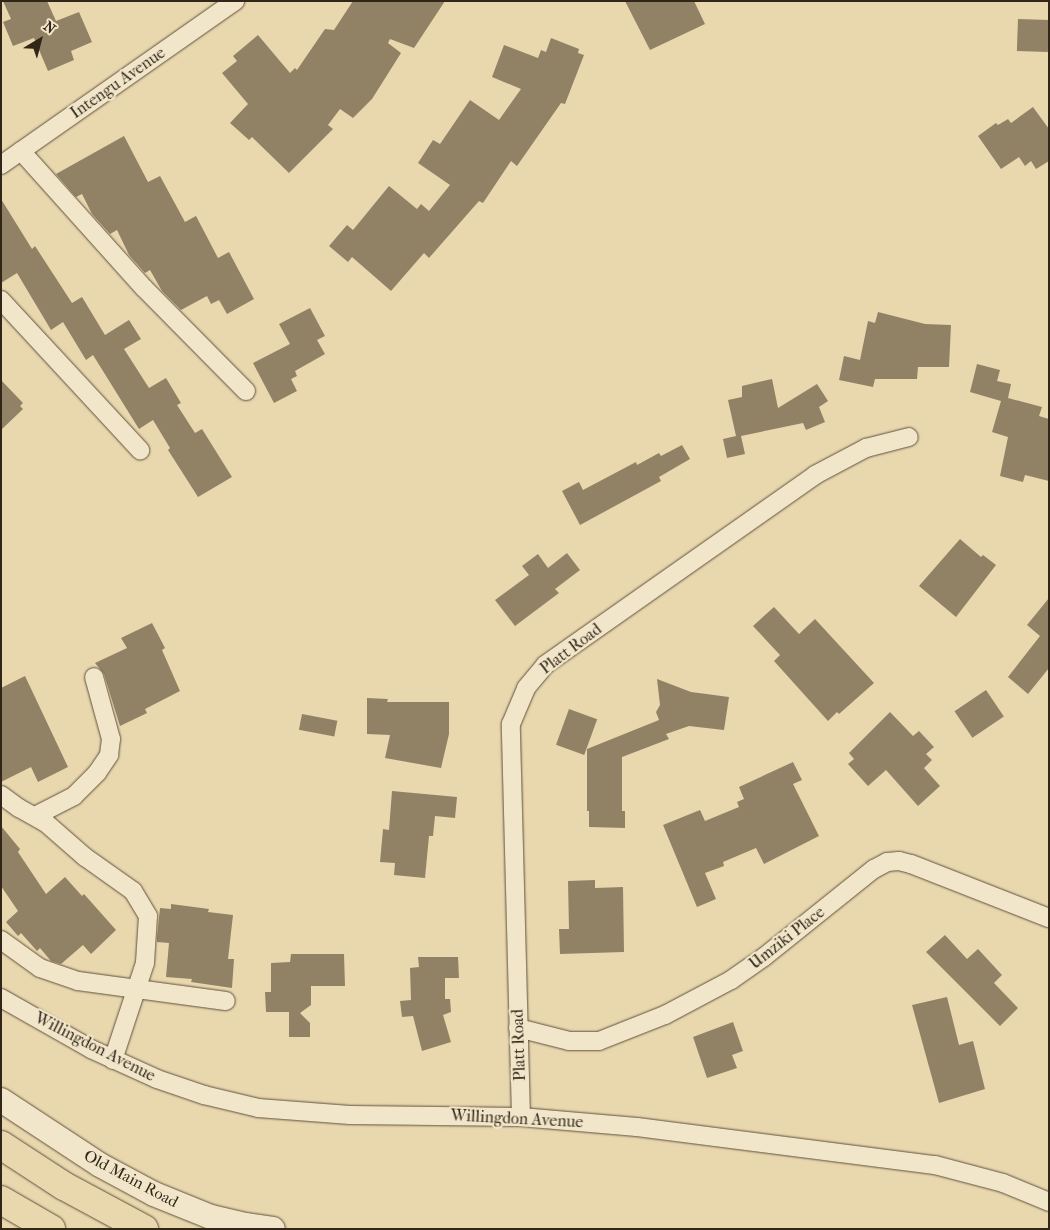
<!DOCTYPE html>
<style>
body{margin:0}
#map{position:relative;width:1050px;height:1230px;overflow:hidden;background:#e9d7ae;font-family:"IM FELL French Canon",serif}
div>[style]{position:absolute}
.building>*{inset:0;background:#918266;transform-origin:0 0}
.roads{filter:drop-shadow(0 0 1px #5f523d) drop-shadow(0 0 1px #5f523d)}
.street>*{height:18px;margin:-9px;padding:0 9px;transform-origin:9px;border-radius:9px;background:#f1e5ca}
.secondary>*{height:24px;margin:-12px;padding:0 12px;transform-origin:12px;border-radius:12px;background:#f1e5ca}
.highway>*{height:28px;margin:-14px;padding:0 14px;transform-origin:14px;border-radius:14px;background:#e9d7ae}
span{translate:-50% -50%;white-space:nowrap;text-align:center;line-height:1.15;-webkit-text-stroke:4.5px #f1e5ca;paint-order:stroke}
.street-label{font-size:16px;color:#312617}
.frame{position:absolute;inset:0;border:2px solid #312617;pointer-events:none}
.north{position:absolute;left:15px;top:15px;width:50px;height:50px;-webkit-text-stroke:4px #f1e5ca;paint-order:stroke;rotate:37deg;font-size:14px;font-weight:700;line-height:20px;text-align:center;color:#312617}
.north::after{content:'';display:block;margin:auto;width:18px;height:22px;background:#312617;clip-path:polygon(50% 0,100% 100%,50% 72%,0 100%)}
</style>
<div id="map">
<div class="building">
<i style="clip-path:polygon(3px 1px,47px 1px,56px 21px,79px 12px,92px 42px,71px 51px,74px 60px,48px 71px,34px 38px,13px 46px,3px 22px,11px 19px)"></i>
<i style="clip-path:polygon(353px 1px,445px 1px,414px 48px,390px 39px,388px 43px,401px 53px,372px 99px,353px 118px,340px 109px,328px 125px,333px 129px,289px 173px,252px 137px,249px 140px,230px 123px,248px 104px,222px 73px,237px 61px,233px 56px,258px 35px,290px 73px,295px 68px,297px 70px,325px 29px,334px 30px)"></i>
<i style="clip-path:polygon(625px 1px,694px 1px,705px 24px,650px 50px)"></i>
<i style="left:1018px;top:19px;width:31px;height:32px;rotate:2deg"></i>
<i style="clip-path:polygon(551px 38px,579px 49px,578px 53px,584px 55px,565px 104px,561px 103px,517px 166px,511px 161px,483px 203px,479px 201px,429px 258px,424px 253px,391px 291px,352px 257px,348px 262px,329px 246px,347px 225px,353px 230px,389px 186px,417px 209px,421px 204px,429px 211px,450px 185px,418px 163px,433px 140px,440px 144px,470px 100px,499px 120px,521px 89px,492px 77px,504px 45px,538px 58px,541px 50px,546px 52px)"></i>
<i style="clip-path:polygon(1033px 107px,1049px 129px,1049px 161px,1036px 169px,1031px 161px,1025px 166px,1019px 157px,1001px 169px,978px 136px,996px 123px,998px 125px,1008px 119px,1011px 123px)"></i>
<i style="clip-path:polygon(124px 136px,148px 182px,160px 176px,185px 222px,196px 216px,218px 258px,229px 252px,254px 299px,227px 314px,219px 300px,211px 304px,207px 296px,181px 310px,162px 291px,150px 270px,145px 273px,129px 255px,117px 230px,110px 234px,92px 214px,82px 194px,76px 197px,56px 174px)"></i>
<i style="clip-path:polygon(1px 199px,32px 249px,35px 246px,72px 303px,82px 297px,105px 335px,129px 320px,141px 339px,124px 349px,149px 388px,166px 378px,181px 403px,177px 405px,195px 433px,202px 429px,232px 477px,198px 497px,168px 450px,170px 448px,153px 420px,139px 429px,93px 355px,86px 360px,63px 322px,51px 330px,17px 273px,1px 283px)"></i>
<i style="clip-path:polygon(310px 308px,325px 336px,317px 340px,325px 354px,295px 371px,297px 376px,291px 379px,297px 391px,274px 403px,253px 363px,290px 344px,279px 324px)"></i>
<i style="clip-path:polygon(878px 312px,925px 324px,951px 325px,949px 367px,918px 367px,917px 379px,875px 379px,873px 387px,839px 380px,844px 356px,860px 360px,868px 321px,875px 323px)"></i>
<i style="clip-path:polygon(977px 364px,1000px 370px,997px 381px,1011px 384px,1008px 398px,1042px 407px,1039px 416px,1049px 419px,1049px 481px,1025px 475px,1023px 482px,1000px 476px,1008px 437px,992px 432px,1001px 401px,970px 392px)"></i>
<i style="clip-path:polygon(772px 379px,778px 408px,817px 384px,828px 401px,819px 407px,825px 422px,806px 430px,803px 423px,741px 436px,745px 454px,727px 458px,723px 439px,736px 436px,728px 400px,742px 397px,742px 386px)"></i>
<i style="clip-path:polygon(1px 380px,23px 403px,20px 406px,23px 409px,1px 430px)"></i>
<i style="clip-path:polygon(682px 445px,690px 459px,659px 477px,661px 481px,580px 525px,562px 491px,579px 482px,583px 490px,636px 462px,637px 465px,659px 453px,661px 456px)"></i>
<i style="clip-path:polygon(960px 539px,981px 557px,983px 555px,996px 565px,956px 617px,919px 586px)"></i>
<i style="clip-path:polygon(567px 553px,580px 570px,555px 589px,559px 593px,515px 626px,495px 600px,529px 575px,522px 566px,538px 554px,548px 568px)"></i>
<i style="clip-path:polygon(1049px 598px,1049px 668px,1028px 694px,1008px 677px,1040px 636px,1027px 625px)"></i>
<i style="clip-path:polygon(774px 607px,799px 634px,815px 619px,874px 683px,839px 714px,837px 712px,828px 721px,774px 661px,780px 655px,753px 626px)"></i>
<i style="clip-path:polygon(152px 623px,165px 648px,162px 650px,180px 691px,145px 709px,147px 713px,120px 726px,104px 674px,95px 663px,127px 648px,121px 638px)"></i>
<i style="clip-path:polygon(25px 676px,68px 767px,38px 782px,31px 767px,1px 782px,1px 688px)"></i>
<i style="clip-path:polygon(657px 679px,691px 692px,729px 697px,724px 730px,689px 726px,666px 734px,669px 739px,622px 757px,622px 811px,625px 811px,625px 828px,589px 827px,589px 811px,587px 811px,587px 749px,659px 720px,656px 712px,660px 705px)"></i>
<i style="left:986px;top:690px;width:32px;height:38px;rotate:56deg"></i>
<i style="clip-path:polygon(367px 698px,388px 699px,387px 702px,449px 702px,449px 734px,441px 768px,385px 758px,390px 735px,367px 734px)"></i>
<i style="left:569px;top:709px;width:30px;height:38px;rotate:20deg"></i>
<i style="clip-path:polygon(890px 712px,913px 736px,919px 731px,934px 747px,926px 754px,932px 760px,924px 768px,940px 786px,918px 806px,886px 770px,868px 786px,848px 764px,854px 759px,849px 753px)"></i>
<i style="left:302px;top:714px;width:36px;height:16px;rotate:11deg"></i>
<i style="clip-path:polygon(793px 762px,802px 780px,793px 784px,819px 836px,764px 864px,756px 848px,723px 862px,724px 866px,705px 873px,716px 899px,697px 907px,663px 825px,700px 810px,705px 821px,739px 807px,737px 802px,744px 799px,739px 787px)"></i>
<i style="clip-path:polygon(392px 791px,457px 797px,455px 818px,435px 816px,433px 836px,429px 836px,425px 878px,394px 875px,395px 863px,380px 862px,383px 829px,389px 830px)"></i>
<i style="clip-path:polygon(1px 826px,20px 849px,18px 852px,46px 894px,65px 877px,82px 896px,84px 894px,116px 930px,91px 954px,83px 945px,61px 964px,51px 961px,40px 948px,37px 951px,21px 933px,18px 936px,6px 922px,18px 911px,1px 886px)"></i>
<i style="clip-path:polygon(595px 880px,595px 888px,623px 887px,624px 952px,560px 954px,559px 929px,569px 929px,568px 881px)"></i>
<i style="clip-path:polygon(171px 904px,209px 909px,208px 912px,233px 915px,228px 959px,234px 959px,232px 988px,191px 982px,192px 979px,166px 977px,169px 943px,157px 942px,157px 937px,160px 908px,171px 909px)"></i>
<i style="clip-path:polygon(945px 935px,967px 959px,978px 949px,1002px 975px,994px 983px,1018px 1008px,1000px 1026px,926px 952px)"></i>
<i style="clip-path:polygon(291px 954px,344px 954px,345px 986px,311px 986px,311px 1005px,300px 1013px,310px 1023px,310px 1037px,289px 1037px,289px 1012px,266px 1012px,265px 992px,271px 992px,271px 963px,290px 962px)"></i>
<i style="clip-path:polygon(418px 957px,458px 957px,459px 978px,445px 978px,445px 999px,450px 999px,451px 1012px,443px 1015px,451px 1042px,422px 1051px,413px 1016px,402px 1017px,400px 1001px,411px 1000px,410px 968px,419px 967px)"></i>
<i style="clip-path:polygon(947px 997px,959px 1045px,973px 1041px,985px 1089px,939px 1103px,912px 1005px)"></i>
<i style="clip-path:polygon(733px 1022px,743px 1051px,732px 1055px,737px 1068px,707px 1078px,693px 1037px)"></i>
</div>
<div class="roads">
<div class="street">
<i style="left:21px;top:151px;width:184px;rotate:48.1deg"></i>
<i style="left:144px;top:288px;width:145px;rotate:45.3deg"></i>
<i style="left:1px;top:165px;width:286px;rotate:-35deg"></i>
<i style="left:1px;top:300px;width:205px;rotate:47.2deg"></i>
<i style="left:1px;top:795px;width:22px;rotate:36deg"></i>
<i style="left:19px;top:808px;width:31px;rotate:29deg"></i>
<i style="left:46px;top:823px;width:52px;rotate:41.1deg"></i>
<i style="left:85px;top:857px;width:59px;rotate:35.3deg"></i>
<i style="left:133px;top:891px;width:29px;rotate:59deg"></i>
<i style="left:148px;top:916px;width:47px;rotate:93.7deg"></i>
<i style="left:145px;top:963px;width:102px;rotate:108.3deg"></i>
<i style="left:35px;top:816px;width:44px;rotate:-27.1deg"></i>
<i style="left:74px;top:796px;width:33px;rotate:-45deg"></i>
<i style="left:97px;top:773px;width:22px;rotate:-56deg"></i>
<i style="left:109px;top:755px;width:16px;rotate:-83deg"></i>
<i style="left:111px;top:739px;width:64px;rotate:-105.3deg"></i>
<i style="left:1px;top:940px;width:48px;rotate:35.7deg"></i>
<i style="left:40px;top:968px;width:40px;rotate:18.9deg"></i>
<i style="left:78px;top:981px;width:149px;rotate:7.7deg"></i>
<i style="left:1px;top:998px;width:103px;rotate:29.5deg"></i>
<i style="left:91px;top:1049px;width:72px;rotate:24.4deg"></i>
<i style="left:157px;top:1079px;width:50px;rotate:18.8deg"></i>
<i style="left:204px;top:1095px;width:56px;rotate:13.5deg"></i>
<i style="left:258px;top:1108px;width:92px;rotate:4.4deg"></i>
<i style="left:350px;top:1115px;width:171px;rotate:0.7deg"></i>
<i style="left:521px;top:1117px;width:116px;rotate:4.9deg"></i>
<i style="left:637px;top:1127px;width:300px;rotate:7.3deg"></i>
<i style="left:935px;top:1165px;width:70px;rotate:14.8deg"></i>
<i style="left:1003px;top:1183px;width:50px;rotate:22.4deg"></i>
<i style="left:518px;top:1028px;width:53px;rotate:14.3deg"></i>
<i style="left:569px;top:1041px;width:30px"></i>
<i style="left:599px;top:1041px;width:71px;rotate:-21.5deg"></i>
<i style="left:665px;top:1015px;width:75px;rotate:-27.9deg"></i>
<i style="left:731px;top:980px;width:40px;rotate:-34.9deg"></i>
<i style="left:764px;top:957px;width:141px;rotate:-38.7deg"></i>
<i style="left:874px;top:869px;width:15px;rotate:-28deg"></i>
<i style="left:887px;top:862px;width:12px;rotate:-5deg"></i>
<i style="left:899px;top:861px;width:12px;rotate:14deg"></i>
<i style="left:911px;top:864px;width:148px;rotate:21.4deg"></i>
<i style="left:521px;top:1117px;width:393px;rotate:-91.5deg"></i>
<i style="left:511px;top:724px;width:39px;rotate:-67deg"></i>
<i style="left:526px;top:688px;width:30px;rotate:-50deg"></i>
<i style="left:545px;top:665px;width:330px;rotate:-35.1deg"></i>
<i style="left:815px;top:475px;width:58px;rotate:-27.9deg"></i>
<i style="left:866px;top:448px;width:44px;rotate:-14.3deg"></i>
</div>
<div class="secondary">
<i style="left:1px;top:1100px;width:118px;rotate:33.3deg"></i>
<i style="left:100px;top:1165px;width:61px;rotate:28.2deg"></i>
<i style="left:154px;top:1194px;width:61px;rotate:22deg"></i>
<i style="left:211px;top:1217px;width:35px;rotate:13deg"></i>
<i style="left:245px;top:1225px;width:28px;rotate:8deg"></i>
</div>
<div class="highway">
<i style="left:1px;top:1145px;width:75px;rotate:33.1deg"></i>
<i style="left:64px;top:1186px;width:91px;rotate:28.3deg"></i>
<i style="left:1px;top:1200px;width:58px;rotate:30.1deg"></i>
</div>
</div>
<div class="street-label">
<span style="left:118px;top:83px;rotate:-35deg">Intengu Avenue</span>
<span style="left:571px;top:649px;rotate:-37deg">Platt Road</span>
<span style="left:787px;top:938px;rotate:-38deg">Umziki Place</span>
<span style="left:519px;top:1045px;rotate:-92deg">Platt Road</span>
<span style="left:95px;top:1047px;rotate:27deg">Willingdon Avenue</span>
<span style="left:517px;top:1119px;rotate:3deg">Willingdon Avenue</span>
<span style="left:131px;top:1179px;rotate:28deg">Old Main Road</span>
</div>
<div class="frame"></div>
<div class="north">N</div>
</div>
